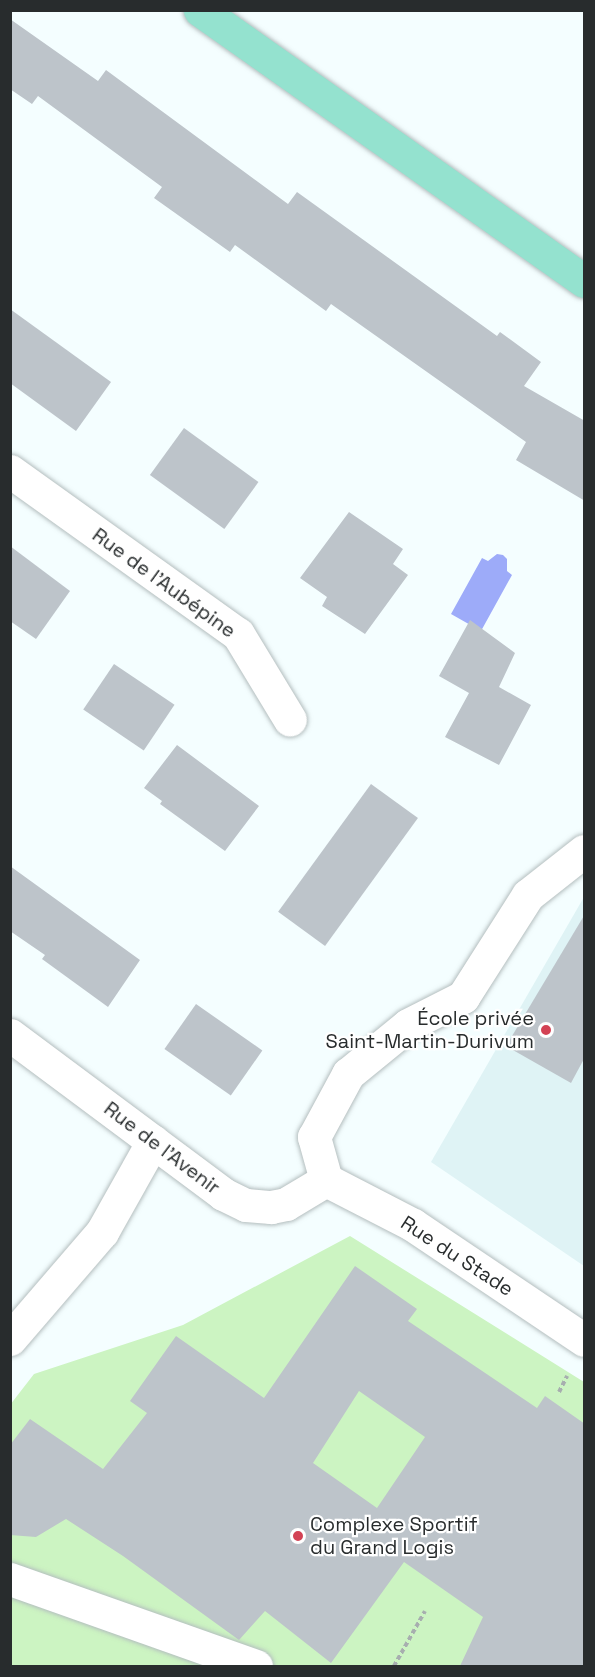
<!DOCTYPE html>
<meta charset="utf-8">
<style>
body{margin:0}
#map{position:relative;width:595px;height:1677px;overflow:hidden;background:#f4feff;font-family:"Space Grotesk",sans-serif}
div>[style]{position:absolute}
.built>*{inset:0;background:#dff3f5}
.green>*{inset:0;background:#ccf4c2}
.water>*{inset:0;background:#9dabf9}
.building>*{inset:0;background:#bdc4ca;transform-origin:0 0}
.path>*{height:4px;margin-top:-2px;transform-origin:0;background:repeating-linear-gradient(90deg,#a7aeaf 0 4.5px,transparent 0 7.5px)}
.roads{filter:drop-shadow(0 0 2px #b4bebf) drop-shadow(0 0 2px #b4bebf)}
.minor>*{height:33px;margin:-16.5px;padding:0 16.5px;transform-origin:16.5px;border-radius:16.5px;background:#fff}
.major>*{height:33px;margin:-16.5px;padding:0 16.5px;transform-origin:16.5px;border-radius:16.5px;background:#94e2cf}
.dots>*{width:16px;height:16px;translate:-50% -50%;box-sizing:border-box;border:3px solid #fff;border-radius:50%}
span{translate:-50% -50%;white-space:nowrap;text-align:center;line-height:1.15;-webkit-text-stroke:4.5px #fff;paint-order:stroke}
.street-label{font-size:20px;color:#282c2d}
.poi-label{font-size:20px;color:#282c2d}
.right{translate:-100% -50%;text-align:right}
.left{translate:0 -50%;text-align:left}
.frame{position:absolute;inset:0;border:12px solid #282c2d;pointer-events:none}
</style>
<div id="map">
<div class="built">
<i style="clip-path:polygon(584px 897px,584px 1266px,431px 1162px)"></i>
</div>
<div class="green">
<i style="clip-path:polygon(350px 1236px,584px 1382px,584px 1666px,11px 1666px,10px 1405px,34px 1374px,183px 1325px)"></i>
</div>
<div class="water">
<i style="clip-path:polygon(497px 554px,503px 555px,507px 559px,507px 571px,512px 575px,481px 631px,451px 614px,482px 558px,488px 561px)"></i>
</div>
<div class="building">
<i style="clip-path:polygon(10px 19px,98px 81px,106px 70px,288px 204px,297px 192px,497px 336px,500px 332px,541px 362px,524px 386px,585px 421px,585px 501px,516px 460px,526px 442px,331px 304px,326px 311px,235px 245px,230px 252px,154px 198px,162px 187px,38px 96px,32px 104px,10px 89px)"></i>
<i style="clip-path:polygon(10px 309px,111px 382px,76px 431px,10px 383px)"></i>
<i style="left:184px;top:428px;width:92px;height:58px;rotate:36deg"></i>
<i style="clip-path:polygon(349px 512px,403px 549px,393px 564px,408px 575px,365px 634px,322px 606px,327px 597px,300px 578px)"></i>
<i style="clip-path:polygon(10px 546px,70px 591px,36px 639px,10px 621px)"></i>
<i style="clip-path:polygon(470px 620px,515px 653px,499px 687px,531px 705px,499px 765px,445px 737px,469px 693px,439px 676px)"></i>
<i style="left:114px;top:664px;width:73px;height:55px;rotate:34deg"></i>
<i style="clip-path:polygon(177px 745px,259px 806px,225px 851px,160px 804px,162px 801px,144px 788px)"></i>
<i style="left:371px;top:784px;width:58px;height:158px;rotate:36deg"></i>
<i style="clip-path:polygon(10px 866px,140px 960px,108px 1007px,42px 959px,45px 955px,10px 931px)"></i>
<i style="clip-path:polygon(585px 914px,585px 1057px,571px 1083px,506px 1046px)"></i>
<i style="left:196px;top:1004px;width:81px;height:55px;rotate:35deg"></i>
<i style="clip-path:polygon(evenodd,355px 1266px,417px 1309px,408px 1321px,537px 1408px,545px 1396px,585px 1424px,585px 1666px,460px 1666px,483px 1617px,404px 1562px,331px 1663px,265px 1611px,239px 1640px,123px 1556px,66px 1519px,36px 1537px,10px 1535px,10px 1445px,30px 1419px,103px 1469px,147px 1413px,130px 1401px,176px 1336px,264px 1398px,355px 1266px,359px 1391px,425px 1437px,377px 1508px,313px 1463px,359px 1391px)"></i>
</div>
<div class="path">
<i style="left:559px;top:1392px;width:18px;rotate:-63deg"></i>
<i style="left:394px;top:1666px;width:63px;rotate:-60.6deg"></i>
</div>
<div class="roads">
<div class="minor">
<i style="left:10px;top:471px;width:280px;rotate:35.6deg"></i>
<i style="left:238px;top:634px;width:100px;rotate:58.8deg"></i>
<i style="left:10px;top:1035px;width:266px;rotate:36.7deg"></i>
<i style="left:223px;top:1194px;width:25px;rotate:26deg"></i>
<i style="left:246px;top:1205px;width:25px;rotate:5deg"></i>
<i style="left:271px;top:1207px;width:15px;rotate:-11deg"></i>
<i style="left:286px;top:1204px;width:47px;rotate:-31deg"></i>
<i style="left:326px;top:1180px;width:45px;rotate:-105.6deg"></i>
<i style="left:314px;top:1137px;width:72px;rotate:-61.6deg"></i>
<i style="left:348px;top:1074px;width:77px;rotate:-39.2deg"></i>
<i style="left:408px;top:1025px;width:62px;rotate:-27deg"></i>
<i style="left:463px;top:997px;width:121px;rotate:-57.5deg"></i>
<i style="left:528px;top:895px;width:71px;rotate:-38.2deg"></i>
<i style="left:326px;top:1180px;width:98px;rotate:27.3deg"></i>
<i style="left:413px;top:1225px;width:206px;rotate:33.9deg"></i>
<i style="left:10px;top:1339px;width:141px;rotate:-49.3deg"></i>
<i style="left:102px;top:1232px;width:104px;rotate:-60.7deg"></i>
<i style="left:10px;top:1579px;width:261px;rotate:19.5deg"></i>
</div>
<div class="major">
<i style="left:200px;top:10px;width:470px;rotate:35.2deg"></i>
</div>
</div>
<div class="dots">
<i style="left:546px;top:1030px;background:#d34254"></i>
<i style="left:298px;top:1536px;background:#d34254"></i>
</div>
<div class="street-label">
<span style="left:164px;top:583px;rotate:36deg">Rue de l'Aubépine</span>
<span style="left:162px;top:1148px;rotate:37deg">Rue de l'Avenir</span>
<span style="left:457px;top:1256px;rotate:33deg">Rue du Stade</span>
</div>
<div class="poi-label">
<span class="right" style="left:534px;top:1030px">École privée<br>Saint-Martin-Durivum</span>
<span class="left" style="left:310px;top:1536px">Complexe Sportif<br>du Grand Logis</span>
</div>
<div class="frame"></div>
</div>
